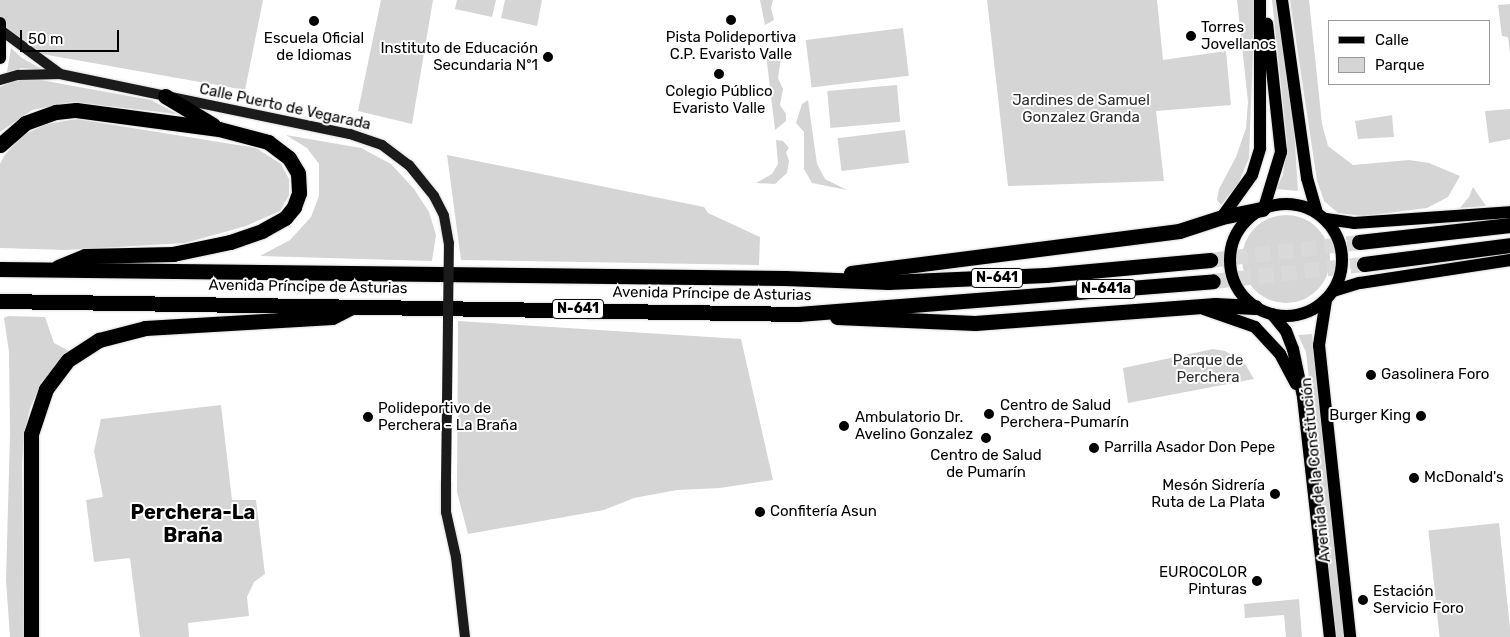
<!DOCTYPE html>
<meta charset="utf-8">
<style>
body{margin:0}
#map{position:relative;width:1510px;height:637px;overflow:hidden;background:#fff;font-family:Rubik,sans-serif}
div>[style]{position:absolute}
.green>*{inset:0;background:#d5d5d5;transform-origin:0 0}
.round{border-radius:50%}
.highway-tunnel>*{height:15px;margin-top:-7.5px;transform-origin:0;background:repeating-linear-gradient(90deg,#d9d9d9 0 15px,transparent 0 23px)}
.roads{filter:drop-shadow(0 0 1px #dbdbdb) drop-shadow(0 0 1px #dbdbdb)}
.secondary>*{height:10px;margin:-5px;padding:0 5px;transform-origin:5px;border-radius:5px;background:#1b1b1b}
.primary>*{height:12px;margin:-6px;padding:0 6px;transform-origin:6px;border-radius:6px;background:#000}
.primary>.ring{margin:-6px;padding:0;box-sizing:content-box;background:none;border:12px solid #000;border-radius:50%}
.highway>*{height:15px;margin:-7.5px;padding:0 7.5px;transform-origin:7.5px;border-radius:7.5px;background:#000}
.secondary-bridge>*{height:10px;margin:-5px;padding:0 5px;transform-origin:5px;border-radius:5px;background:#1b1b1b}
.dots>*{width:14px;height:14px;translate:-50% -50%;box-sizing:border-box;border:2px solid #fff;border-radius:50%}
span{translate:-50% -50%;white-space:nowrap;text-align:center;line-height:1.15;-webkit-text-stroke:4px #fff;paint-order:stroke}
.shield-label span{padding:1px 4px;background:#fff;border:1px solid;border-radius:4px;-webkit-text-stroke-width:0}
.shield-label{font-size:14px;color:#000;font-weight:700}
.poi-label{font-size:15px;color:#000}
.left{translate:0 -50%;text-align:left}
.right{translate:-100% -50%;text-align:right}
.park-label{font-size:15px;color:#2c2c2c}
.street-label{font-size:15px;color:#000}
.district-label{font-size:20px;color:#000;font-weight:700}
.legend{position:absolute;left:1328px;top:20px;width:162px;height:65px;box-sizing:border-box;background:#fff;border:1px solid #999;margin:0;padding:6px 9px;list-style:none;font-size:15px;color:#000}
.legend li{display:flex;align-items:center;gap:10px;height:25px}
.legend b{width:25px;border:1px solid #999}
.scale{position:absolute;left:20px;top:30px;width:99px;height:22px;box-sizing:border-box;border:2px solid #000;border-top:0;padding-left:6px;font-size:15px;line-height:18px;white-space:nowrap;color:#000;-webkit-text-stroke:4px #fff;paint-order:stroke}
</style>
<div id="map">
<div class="green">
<i style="clip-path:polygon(0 0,263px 0,245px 90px,25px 51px,0 23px)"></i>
<i style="clip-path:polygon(381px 0,433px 0,412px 124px,358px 111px)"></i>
<i style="clip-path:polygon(457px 0,496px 0,492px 17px,455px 9px)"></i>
<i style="clip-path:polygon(505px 0,542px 0,537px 26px,501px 18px)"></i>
<i style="clip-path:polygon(760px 0,773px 0,771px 8px,774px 20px,765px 25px)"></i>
<i style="clip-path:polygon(987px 0,1157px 0,1163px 60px,1226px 51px,1231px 105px,1156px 111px,1164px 181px,1008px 186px)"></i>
<i style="clip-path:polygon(1237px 0,1255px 0,1249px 158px,1238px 184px,1221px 205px,1217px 200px,1219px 189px,1236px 157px,1246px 128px,1248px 102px)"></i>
<i style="clip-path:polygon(1272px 0,1276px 0,1294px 129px,1298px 191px,1276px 189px,1283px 175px,1287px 142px)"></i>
<i style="clip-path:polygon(1290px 0,1309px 0,1322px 124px,1328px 146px,1353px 165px,1409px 160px,1429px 163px,1460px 176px,1448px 197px,1427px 208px,1364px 216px,1338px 213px,1324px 201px,1317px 181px)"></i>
<i style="clip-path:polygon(1510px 4px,1510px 53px,1508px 37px,1502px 36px,1498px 5px)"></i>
<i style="left:903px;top:28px;width:48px;height:98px;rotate:83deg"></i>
<i style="clip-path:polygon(11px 48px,22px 58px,43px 70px,22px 68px,7px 72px)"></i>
<i style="clip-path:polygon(774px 52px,781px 58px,778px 78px,783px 89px,780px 105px,786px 114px,786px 121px,775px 130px,766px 54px)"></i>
<i style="clip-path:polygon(17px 79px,35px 79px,151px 100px,177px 114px,73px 102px,32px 110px,0 132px,0 87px)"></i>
<i style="left:897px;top:85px;width:37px;height:70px;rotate:85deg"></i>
<i style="clip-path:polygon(808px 100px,817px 164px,825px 179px,847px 190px,812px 183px,804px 169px,804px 132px,796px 123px,802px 104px)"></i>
<i style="clip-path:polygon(1510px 109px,1510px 139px,1489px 143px,1485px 111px)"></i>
<i style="clip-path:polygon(1392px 115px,1394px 137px,1358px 139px,1355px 121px)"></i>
<i style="clip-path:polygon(77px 119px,256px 148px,281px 164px,289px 179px,289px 195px,280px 211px,246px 226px,185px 243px,66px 250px,0 248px,0 164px,4px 156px,23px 135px,47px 124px)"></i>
<i style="left:905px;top:130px;width:33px;height:68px;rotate:83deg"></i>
<i style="clip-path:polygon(286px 135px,361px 148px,391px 164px,414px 189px,429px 212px,436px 235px,432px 261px,260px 256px,290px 240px,311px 217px,319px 196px,319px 164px,307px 148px)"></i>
<i style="clip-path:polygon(776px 140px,783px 141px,789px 148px,786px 152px,789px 161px,787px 173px,775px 184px,756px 183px,772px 174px,778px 164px)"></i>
<i style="clip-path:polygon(447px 155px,704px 207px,708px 213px,760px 237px,759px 265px,461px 260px)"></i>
<i style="clip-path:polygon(1473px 187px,1486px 206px,1460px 208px,1469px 197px)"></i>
<i class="round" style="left:1242px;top:215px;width:88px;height:88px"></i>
<i style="clip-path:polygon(8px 316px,45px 317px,54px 343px,69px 351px,42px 382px,30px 408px,24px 436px,22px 463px,24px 637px,10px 637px,6px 580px,10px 434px,9px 352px,4px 318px)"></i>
<i style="clip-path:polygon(458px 321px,741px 339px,773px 480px,720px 488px,677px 490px,634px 498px,604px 510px,468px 534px,457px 492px)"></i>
<i style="clip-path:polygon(1312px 334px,1345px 637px,1336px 637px,1306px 352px,1298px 335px)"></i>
<i style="clip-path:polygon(1213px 349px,1225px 351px,1244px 362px,1254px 379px,1128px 403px,1123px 368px)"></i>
<i style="clip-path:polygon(221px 405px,232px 500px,256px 500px,265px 574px,254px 582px,247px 597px,249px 616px,188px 623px,189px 637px,140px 637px,130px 558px,94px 562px,86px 500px,103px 497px,94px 451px,101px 419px)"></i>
<i style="left:1499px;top:523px;width:115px;height:71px;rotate:84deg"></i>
<i style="clip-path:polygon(1299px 599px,1302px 637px,1286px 637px,1284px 615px,1245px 618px,1244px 604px)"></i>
</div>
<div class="highway-tunnel">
<i style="left:1210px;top:260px;width:150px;rotate:-6.9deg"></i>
<i style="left:1213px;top:281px;width:152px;rotate:-6.4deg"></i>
</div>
<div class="roads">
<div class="secondary">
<i style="left:2px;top:31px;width:71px;rotate:36.4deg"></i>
<i style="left:0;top:80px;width:19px;rotate:-16deg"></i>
<i style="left:18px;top:75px;width:42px;rotate:-1.4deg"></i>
<i style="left:60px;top:74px;width:296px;rotate:11.7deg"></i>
<i style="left:350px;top:134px;width:34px;rotate:19deg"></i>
<i style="left:382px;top:145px;width:34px;rotate:37deg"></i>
<i style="left:409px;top:165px;width:40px;rotate:51deg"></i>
<i style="left:434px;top:196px;width:22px;rotate:63deg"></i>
<i style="left:444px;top:216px;width:27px;rotate:80deg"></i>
<i style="left:446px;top:483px;width:29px;rotate:90deg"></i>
<i style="left:446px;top:512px;width:46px;rotate:77.5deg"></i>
<i style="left:456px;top:557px;width:81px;rotate:83.6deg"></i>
</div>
<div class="primary">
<i style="left:1282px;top:0;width:180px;rotate:82deg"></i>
<i style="left:1307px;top:178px;width:36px;rotate:74deg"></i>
<i style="left:0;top:23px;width:35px;rotate:90deg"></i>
<i class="ring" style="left:1230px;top:204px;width:100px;height:100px"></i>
<i style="left:1264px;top:208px;width:59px;rotate:-73.1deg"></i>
<i style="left:1281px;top:152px;width:129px;rotate:-96.2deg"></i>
<i style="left:1222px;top:217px;width:52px;rotate:-54.5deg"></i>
<i style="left:1252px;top:175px;width:28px;rotate:-73deg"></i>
<i style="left:1260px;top:148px;width:148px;rotate:-90deg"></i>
<i style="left:1326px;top:219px;width:28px;rotate:8deg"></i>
<i style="left:1354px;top:223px;width:156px;rotate:-4deg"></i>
<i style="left:1333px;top:291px;width:28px;rotate:-17deg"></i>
<i style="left:1360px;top:283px;width:152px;rotate:-8.7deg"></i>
<i style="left:1326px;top:300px;width:46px;rotate:98.8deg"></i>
<i style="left:1319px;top:345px;width:294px;rotate:83.9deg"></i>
<i style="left:1204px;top:309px;width:54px;rotate:19.4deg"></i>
<i style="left:1255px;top:327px;width:37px;rotate:47deg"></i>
<i style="left:1280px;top:354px;width:34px;rotate:62deg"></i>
<i style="left:1272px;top:314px;width:22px;rotate:51deg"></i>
<i style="left:1286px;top:331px;width:19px;rotate:69deg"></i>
<i style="left:1293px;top:349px;width:49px;rotate:78.2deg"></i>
<i style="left:1303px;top:397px;width:242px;rotate:83.6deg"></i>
</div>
<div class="highway">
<i style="left:165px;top:96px;width:56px;rotate:31.1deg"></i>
<i style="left:0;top:145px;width:33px;rotate:-41deg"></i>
<i style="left:25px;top:123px;width:33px;rotate:-20deg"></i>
<i style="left:56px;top:112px;width:20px;rotate:-6deg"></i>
<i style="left:76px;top:110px;width:144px;rotate:7.6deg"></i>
<i style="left:219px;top:129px;width:51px;rotate:14.9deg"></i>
<i style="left:268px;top:142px;width:26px;rotate:37deg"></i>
<i style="left:289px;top:158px;width:17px;rotate:59deg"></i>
<i style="left:298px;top:173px;width:20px;rotate:87deg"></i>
<i style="left:299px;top:193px;width:15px;rotate:110deg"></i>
<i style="left:294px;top:207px;width:14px;rotate:129deg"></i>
<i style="left:285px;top:218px;width:26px;rotate:151deg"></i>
<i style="left:262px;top:231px;width:34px;rotate:161deg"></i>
<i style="left:230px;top:242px;width:58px;rotate:168.1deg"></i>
<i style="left:173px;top:254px;width:88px;rotate:178.7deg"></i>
<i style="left:85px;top:256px;width:29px;rotate:158deg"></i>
<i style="left:1359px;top:242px;width:152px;rotate:-6.4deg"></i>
<i style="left:1364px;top:264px;width:147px;rotate:-7.4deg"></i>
<i style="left:0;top:269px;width:785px;rotate:0.66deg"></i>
<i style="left:785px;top:278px;width:103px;rotate:2.2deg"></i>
<i style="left:888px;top:282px;width:158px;rotate:-2.5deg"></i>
<i style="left:1046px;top:275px;width:165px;rotate:-5.2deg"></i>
<i style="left:851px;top:273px;width:331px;rotate:-7.3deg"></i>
<i style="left:1179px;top:231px;width:45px;rotate:-18deg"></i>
<i style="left:1222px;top:217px;width:41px;rotate:-11.3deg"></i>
<i style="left:0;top:301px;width:798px;rotate:0.93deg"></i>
<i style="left:798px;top:314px;width:416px;rotate:-4.5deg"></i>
<i style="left:837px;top:317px;width:138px;rotate:2.5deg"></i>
<i style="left:975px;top:323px;width:241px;rotate:-4.3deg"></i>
<i style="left:1215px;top:305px;width:40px;rotate:2.9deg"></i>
<i style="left:31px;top:637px;width:203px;rotate:-90deg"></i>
<i style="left:31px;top:434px;width:47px;rotate:-71.6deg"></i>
<i style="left:46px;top:389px;width:36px;rotate:-53deg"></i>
<i style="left:68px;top:360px;width:37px;rotate:-33deg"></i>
<i style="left:99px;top:340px;width:48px;rotate:-14.6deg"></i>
<i style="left:145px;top:328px;width:187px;rotate:-3.4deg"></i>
<i style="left:332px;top:317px;width:22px;rotate:-27deg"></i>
</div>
</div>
<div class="secondary-bridge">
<i style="left:446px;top:483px;width:240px;rotate:-89.3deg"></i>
</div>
<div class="dots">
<i style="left:731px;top:20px;background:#000"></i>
<i style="left:314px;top:21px;background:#000"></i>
<i style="left:1191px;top:36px;background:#000"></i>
<i style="left:548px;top:57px;background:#000"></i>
<i style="left:719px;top:74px;background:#000"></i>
<i style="left:1371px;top:375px;background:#000"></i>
<i style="left:989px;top:414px;background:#000"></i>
<i style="left:1421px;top:416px;background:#000"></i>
<i style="left:368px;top:417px;background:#000"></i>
<i style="left:844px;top:426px;background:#000"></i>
<i style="left:986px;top:438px;background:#000"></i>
<i style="left:1094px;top:448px;background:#000"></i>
<i style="left:1414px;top:478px;background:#000"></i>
<i style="left:1275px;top:494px;background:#000"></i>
<i style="left:760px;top:512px;background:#000"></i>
<i style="left:1257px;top:581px;background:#000"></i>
<i style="left:1363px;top:600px;background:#000"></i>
</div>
<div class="shield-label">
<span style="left:997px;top:278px">N-641</span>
<span style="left:1106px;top:289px">N-641a</span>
<span style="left:578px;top:309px">N-641</span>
</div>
<div class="poi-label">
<span class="left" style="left:1201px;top:36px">Torres<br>Jovellanos</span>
<span style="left:731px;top:46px">Pista Polideportiva<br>C.P. Evaristo Valle</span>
<span style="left:314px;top:47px">Escuela Oficial<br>de Idiomas</span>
<span class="right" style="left:538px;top:57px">Instituto de Educación<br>Secundaria Nº1</span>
<span style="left:719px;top:100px">Colegio Público<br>Evaristo Valle</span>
<span class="left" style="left:1381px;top:375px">Gasolinera Foro</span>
<span class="left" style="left:1000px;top:414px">Centro de Salud<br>Perchera-Pumarín</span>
<span class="left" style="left:378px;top:417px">Polideportivo de<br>Perchera - La Braña</span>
<span class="right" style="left:1411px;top:416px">Burger King</span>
<span class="left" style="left:855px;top:426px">Ambulatorio Dr.<br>Avelino Gonzalez</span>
<span class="left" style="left:1104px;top:448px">Parrilla Asador Don Pepe</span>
<span style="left:986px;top:464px">Centro de Salud<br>de Pumarín</span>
<span class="left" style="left:1424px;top:478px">McDonald's</span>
<span class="right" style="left:1265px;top:494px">Mesón Sidrería<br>Ruta de La Plata</span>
<span class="left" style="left:770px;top:512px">Confitería Asun</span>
<span class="right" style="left:1247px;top:581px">EUROCOLOR<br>Pinturas</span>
<span class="left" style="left:1373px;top:600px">Estación<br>Servicio Foro</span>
</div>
<div class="park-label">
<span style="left:1081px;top:109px">Jardines de Samuel<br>Gonzalez Granda</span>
<span style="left:1208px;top:369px">Parque de<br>Perchera</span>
</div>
<div class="street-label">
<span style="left:285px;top:107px;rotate:12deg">Calle Puerto de Vegarada</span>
<span style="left:308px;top:287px;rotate:1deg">Avenida Príncipe de Asturias</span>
<span style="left:712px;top:294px;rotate:1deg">Avenida Príncipe de Asturias</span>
<span style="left:1316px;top:470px;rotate:-96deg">Avenida de la Constitución</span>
</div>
<div class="district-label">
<span style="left:193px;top:524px">Perchera-La<br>Braña</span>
</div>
<ul class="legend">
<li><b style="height:6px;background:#000"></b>Calle</li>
<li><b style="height:14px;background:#d5d5d5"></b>Parque</li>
</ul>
<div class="scale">50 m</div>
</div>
